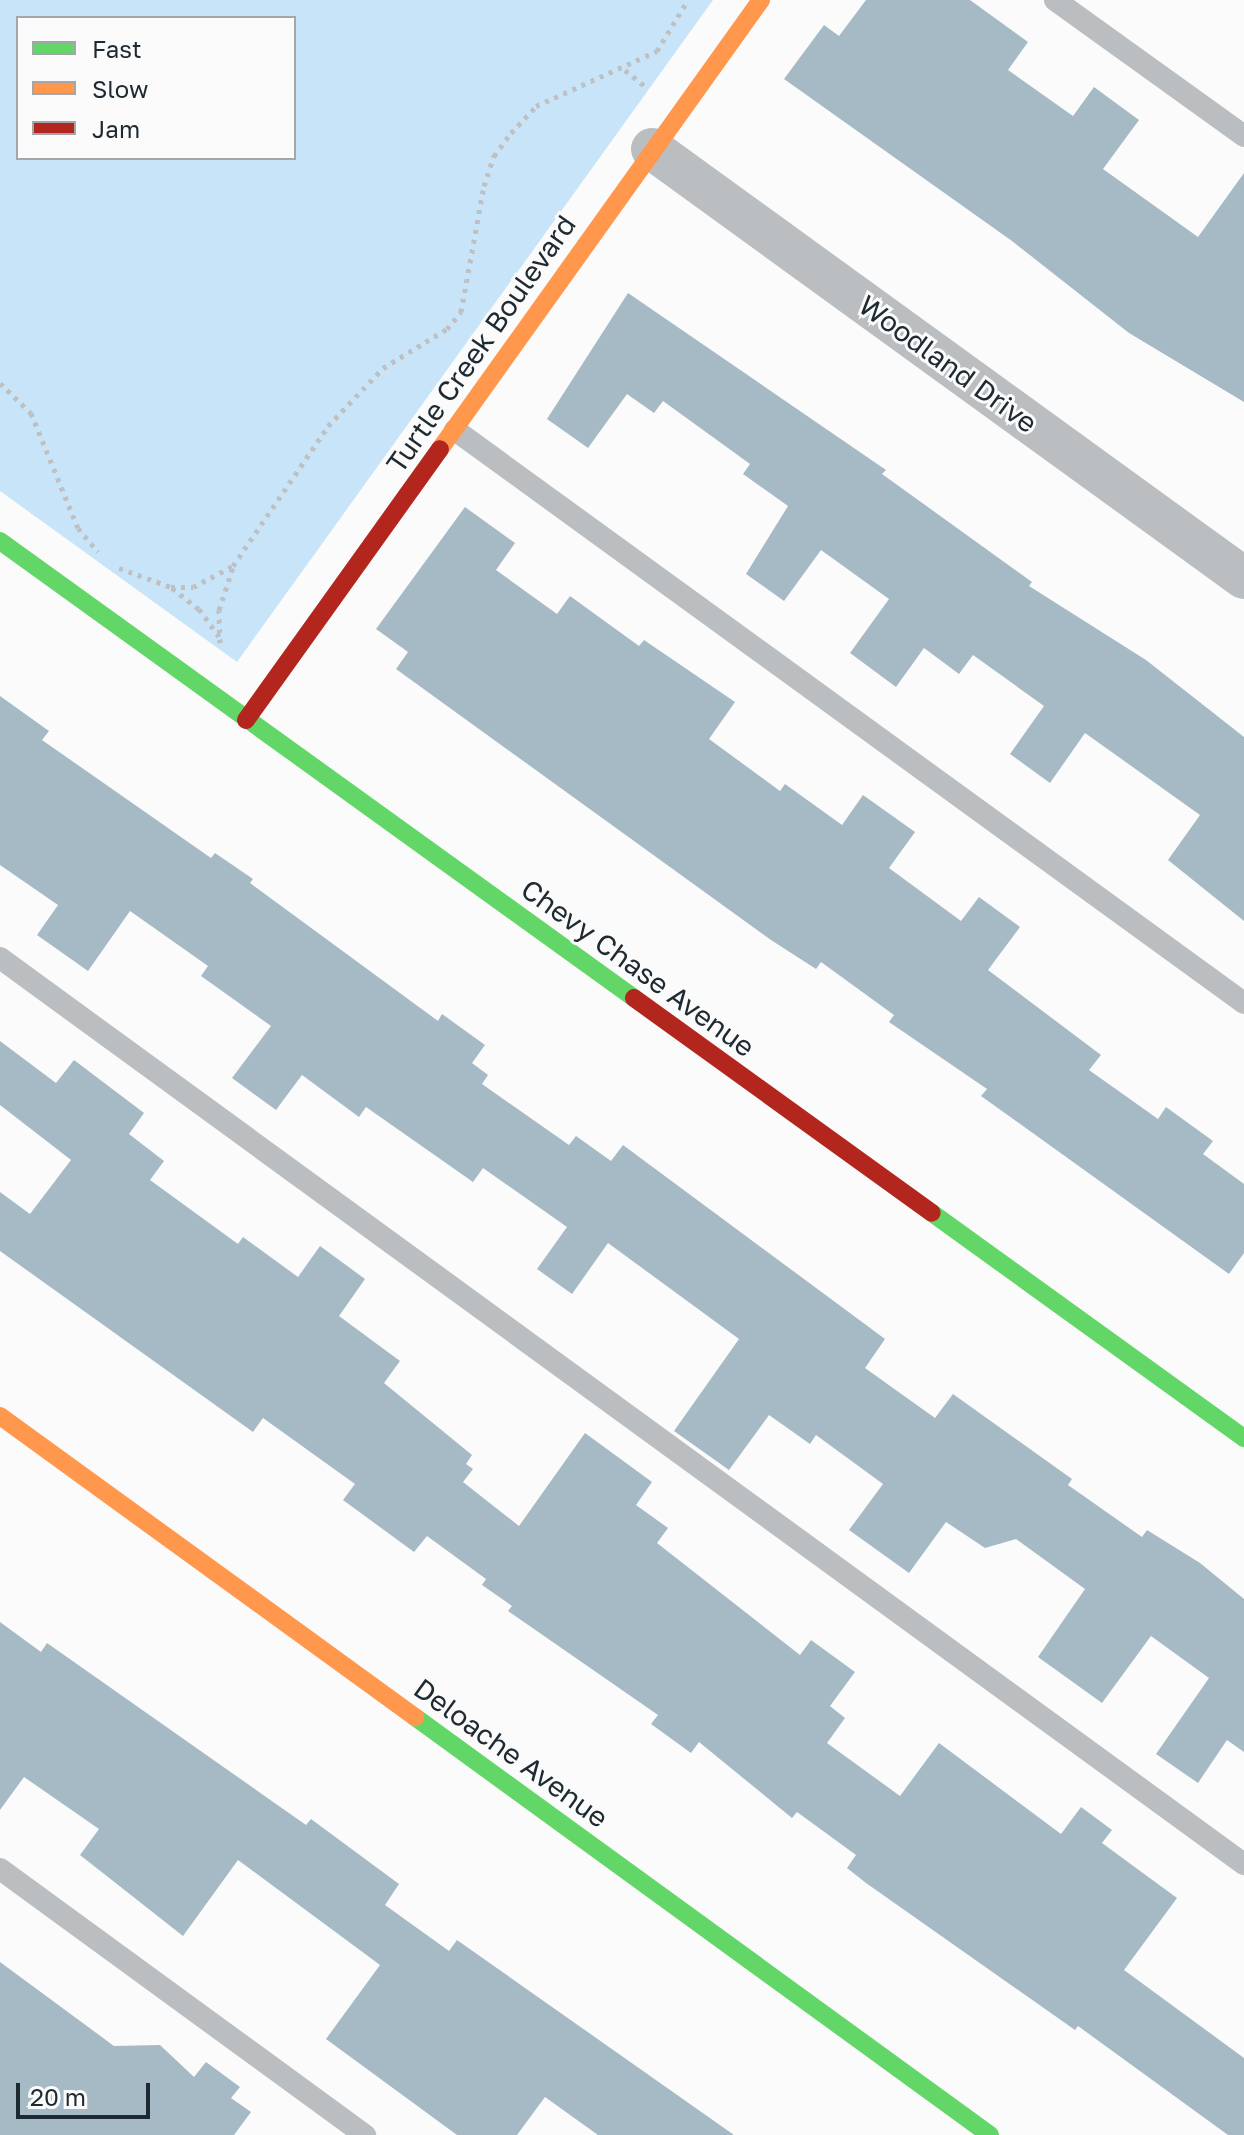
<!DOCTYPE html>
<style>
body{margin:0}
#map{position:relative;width:1244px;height:2135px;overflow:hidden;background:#fbfbfb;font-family:"Golos Text",sans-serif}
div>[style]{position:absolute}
.green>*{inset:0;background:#c8e4f8}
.building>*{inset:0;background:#a6bac5}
.path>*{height:5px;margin-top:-2.5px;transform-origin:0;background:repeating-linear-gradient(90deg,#bec0c2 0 4px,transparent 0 10px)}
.lane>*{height:22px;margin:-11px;padding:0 11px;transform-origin:11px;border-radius:11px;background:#babec1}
.street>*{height:42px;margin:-21px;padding:0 21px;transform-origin:21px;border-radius:21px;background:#babec1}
.fast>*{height:18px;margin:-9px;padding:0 9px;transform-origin:9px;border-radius:9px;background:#63d668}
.slow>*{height:18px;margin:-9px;padding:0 9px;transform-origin:9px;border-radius:9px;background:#ff974d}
.jam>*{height:18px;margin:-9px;padding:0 9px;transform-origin:9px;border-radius:9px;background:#b3261e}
span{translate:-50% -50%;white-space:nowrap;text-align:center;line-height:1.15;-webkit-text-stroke:6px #fbfbfb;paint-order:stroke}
.street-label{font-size:28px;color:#1e2a32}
.legend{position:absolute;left:16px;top:16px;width:280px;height:144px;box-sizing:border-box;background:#fbfbfb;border:2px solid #a3a7ab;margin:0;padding:10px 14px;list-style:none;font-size:24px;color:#1e2a32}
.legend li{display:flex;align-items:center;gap:16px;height:40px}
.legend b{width:40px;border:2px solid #a3a7ab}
.scale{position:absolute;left:16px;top:2083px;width:134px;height:36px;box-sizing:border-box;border:4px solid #1e2a32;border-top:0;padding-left:10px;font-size:24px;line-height:28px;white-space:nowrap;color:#1e2a32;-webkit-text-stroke:6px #fbfbfb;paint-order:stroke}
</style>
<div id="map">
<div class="green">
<i style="clip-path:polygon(evenodd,0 0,713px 0,237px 662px,0 491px,0 0,18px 18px,294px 18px,294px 158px,18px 158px,18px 18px)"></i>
</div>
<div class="building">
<i style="clip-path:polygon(866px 0,970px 0,1028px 42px,1008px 70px,1073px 116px,1094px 87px,1139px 120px,1103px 169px,1198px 237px,1244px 173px,1244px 402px,1129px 333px,1012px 241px,784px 79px,824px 25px,839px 36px)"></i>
<i style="clip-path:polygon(628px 293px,886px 470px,882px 474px,1032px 582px,1029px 586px,1146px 660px,1244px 737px,1244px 921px,1168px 860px,1200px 815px,1085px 733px,1050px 783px,1010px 754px,1044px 706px,973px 655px,959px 674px,924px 648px,896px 687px,850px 653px,889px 599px,821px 550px,784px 601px,746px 574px,788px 506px,743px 474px,750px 464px,663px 401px,654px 413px,627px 394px,588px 448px,547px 419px)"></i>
<i style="clip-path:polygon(465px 507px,515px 543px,496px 570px,557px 614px,570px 596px,639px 646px,644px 640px,735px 702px,709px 739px,780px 791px,785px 784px,842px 825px,863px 795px,915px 832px,889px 868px,961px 921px,979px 897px,1020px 927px,988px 970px,1101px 1055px,1089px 1070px,1158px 1119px,1166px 1107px,1213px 1141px,1203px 1154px,1244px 1184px,1244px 1253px,1229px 1274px,981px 1096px,987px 1089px,889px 1022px,894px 1015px,821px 962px,816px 969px,771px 940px,396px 669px,408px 652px,376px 629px)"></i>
<i style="clip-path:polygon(0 696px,49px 731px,42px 740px,211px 858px,215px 853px,253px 879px,250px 883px,438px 1021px,442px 1014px,485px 1045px,472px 1063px,488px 1075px,482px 1084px,569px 1145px,576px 1136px,611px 1161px,623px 1145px,885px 1339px,865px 1368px,935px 1418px,953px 1394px,1072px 1479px,1068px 1485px,1142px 1537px,1147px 1530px,1200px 1563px,1244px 1599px,1244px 1752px,1227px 1740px,1198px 1783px,1156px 1754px,1209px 1678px,1151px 1636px,1102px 1703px,1038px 1657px,1085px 1589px,1016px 1539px,985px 1548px,946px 1522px,909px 1573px,849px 1530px,883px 1484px,816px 1435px,810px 1444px,769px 1415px,729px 1470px,674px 1431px,739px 1339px,608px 1243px,572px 1294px,537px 1269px,567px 1227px,483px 1168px,473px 1182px,366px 1107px,359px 1117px,302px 1075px,276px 1110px,232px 1078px,271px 1026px,201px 976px,208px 966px,130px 911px,88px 971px,37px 935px,58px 905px,0 865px)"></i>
<i style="clip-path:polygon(0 1041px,56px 1083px,74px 1060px,144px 1113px,129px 1134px,164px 1161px,150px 1180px,238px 1244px,243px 1237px,298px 1277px,320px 1246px,365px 1279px,339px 1316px,400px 1361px,384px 1383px,472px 1455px,466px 1464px,473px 1469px,463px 1482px,519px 1526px,585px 1433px,652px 1482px,636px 1505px,668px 1528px,657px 1543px,800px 1655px,811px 1640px,855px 1672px,830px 1706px,845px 1718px,827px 1743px,900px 1796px,939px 1743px,1061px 1834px,1081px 1807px,1112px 1830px,1102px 1843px,1177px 1898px,1124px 1970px,1244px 2058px,1244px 2135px,1228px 2135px,1078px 2026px,1075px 2030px,866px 1883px,847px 1868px,856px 1855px,797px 1812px,792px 1818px,699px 1742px,691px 1753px,651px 1724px,658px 1715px,508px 1611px,512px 1606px,482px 1585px,486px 1579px,427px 1536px,414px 1552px,343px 1500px,355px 1484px,263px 1418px,253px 1432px,0 1251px,0 1192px,30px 1214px,71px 1160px,0 1105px)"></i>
<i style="clip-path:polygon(0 1622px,41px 1652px,47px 1643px,306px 1825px,311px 1819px,399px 1884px,385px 1905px,449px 1951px,457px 1940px,734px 2135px,598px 2135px,545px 2097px,517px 2135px,457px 2135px,326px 2039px,380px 1965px,238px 1860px,183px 1936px,80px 1855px,99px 1829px,24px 1777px,0 1810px)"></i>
<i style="clip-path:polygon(0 1962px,114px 2046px,160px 2045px,194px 2077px,206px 2062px,240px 2087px,231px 2098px,251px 2112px,234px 2135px,0 2135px)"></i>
</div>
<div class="path">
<i style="left:625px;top:70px;width:27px;rotate:39deg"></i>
<i style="left:0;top:383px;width:43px;rotate:44.1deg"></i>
<i style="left:31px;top:413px;width:124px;rotate:67.8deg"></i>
<i style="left:78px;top:528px;width:31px;rotate:50deg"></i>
<i style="left:119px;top:568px;width:55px;rotate:20.1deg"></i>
<i style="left:171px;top:587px;width:22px"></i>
<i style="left:193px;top:587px;width:45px;rotate:-27.7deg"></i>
<i style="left:233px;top:566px;width:169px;rotate:-55.8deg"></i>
<i style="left:328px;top:426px;width:80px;rotate:-46.5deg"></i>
<i style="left:383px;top:368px;width:75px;rotate:-31.4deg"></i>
<i style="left:447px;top:329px;width:22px;rotate:-51deg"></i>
<i style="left:461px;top:312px;width:128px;rotate:-79.7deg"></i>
<i style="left:484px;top:186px;width:32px;rotate:-72deg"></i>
<i style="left:494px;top:156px;width:29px;rotate:-54deg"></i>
<i style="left:511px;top:133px;width:37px;rotate:-47deg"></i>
<i style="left:536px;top:106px;width:133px;rotate:-24.4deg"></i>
<i style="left:657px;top:51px;width:60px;rotate:-58.7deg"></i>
<i style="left:172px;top:588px;width:34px;rotate:38deg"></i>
<i style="left:199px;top:609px;width:36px;rotate:54deg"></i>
<i style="left:220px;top:643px;width:33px;rotate:-92deg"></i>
<i style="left:219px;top:610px;width:45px;rotate:-72deg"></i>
</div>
<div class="lane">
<i style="left:1055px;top:0;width:233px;rotate:35.7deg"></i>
<i style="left:455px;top:430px;width:975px;rotate:35.99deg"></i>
<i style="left:0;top:958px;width:1539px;rotate:36.07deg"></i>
<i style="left:0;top:1869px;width:452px;rotate:36.1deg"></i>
</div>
<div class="street">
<i style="left:652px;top:149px;width:731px;rotate:35.93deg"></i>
</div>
<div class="fast">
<i style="left:0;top:541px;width:782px;rotate:35.78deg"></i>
<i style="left:932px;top:1213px;width:385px;rotate:35.8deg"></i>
<i style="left:415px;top:1717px;width:711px;rotate:36.02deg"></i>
</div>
<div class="slow">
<i style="left:440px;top:449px;width:552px;rotate:-54.44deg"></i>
<i style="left:0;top:1416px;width:513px;rotate:35.95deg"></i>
</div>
<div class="jam">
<i style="left:246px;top:720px;width:333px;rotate:-54.4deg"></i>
<i style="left:634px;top:998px;width:367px;rotate:35.8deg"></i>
</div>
<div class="street-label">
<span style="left:481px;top:344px;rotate:-55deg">Turtle Creek Boulevard</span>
<span style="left:948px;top:364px;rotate:36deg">Woodland Drive</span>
<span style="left:638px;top:968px;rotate:36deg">Chevy Chase Avenue</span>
<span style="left:511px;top:1753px;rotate:36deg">Deloache Avenue</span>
</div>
<ul class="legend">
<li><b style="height:10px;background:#63d668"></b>Fast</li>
<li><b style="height:10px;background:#ff974d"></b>Slow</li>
<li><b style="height:10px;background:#b3261e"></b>Jam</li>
</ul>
<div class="scale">20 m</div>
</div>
